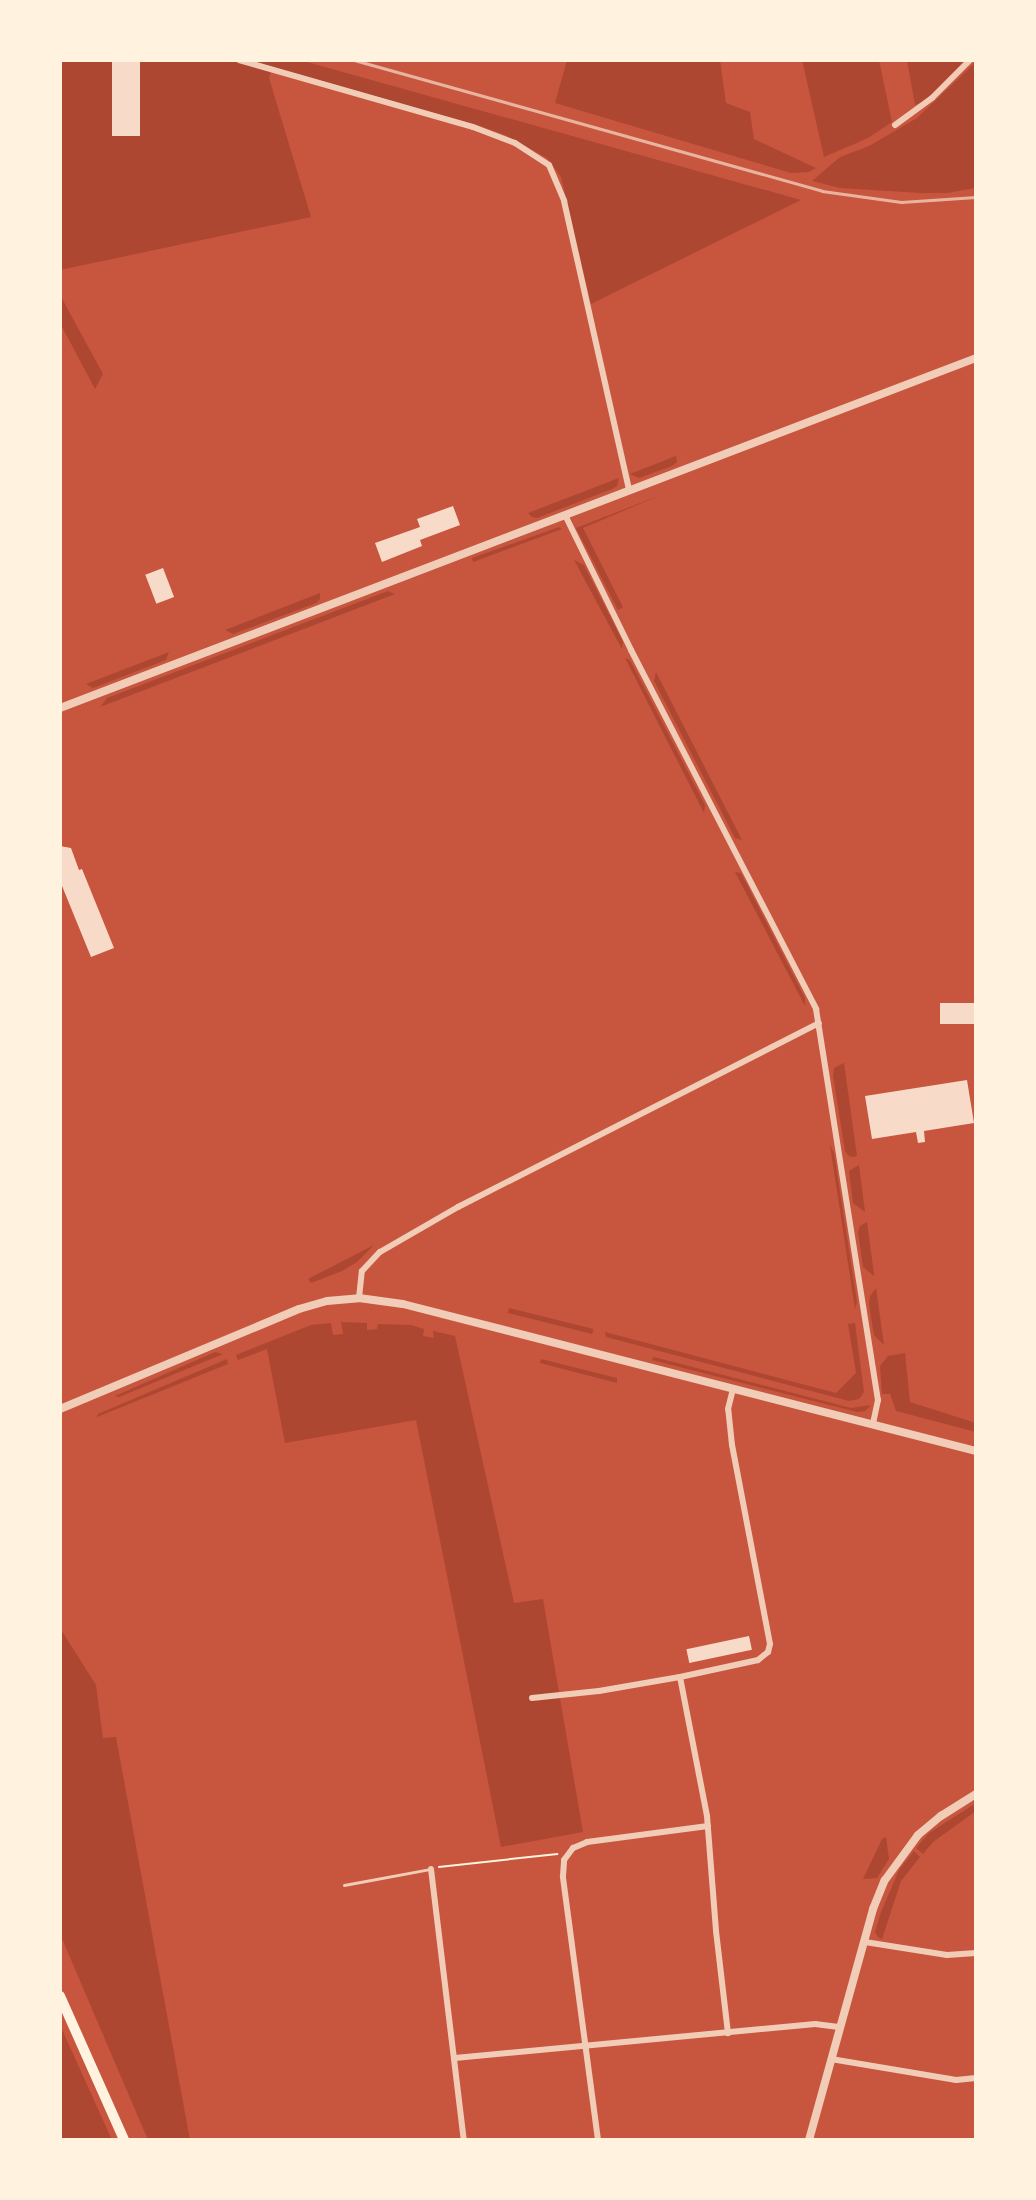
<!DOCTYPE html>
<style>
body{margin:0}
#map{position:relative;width:1036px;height:2200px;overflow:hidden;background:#c8553d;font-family:Raleway,sans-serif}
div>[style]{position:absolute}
.green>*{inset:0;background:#ae4732;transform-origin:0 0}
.building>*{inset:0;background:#f7dbc8;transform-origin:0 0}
.path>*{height:1.5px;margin:-0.75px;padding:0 0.75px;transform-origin:0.75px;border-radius:0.75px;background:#fff3e0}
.service>*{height:3px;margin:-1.5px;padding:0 1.5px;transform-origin:1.5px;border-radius:1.5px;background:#f1ccb7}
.minor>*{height:6px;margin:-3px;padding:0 3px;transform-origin:3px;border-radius:3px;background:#f1ccb7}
.tertiary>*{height:8px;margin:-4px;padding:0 4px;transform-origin:4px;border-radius:4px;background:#f1ccb7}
.trunk>*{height:10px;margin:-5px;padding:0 5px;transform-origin:5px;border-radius:5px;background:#fff3e0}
.rail>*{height:3px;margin:-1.5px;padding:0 1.5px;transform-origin:1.5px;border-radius:1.5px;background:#e9b49f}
span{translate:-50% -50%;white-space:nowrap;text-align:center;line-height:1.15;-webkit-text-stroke:4.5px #fff3e0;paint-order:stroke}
.frame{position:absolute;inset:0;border:62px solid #fff3e0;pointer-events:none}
</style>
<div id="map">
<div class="green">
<i style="clip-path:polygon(60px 60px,300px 60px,801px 200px,591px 304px,561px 177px,547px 158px,505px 135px,480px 126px,272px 67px,269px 78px,311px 217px,60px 270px)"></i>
<i style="clip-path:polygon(567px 60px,720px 60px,726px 103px,750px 112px,754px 139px,816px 168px,809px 172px,791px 173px,555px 103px)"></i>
<i style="clip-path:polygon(802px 60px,879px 60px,892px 122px,868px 138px,824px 157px)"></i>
<i style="clip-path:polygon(907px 60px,965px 60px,926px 101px,915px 105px)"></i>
<i style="clip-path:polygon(976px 62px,976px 188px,947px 193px,920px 193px,840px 188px,812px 181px,840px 157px,869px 146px,917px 118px)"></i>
<i style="clip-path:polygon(60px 295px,103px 374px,95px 389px,60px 323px)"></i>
<i style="clip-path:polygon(676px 456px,677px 462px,672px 466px,639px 478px,630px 474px)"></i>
<i style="clip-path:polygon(619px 478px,617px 486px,612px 489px,537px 518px,532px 517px,528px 513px)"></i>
<i style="clip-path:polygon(661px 495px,583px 528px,623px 607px,618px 610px,576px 528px)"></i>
<i style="clip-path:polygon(559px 527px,562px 529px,473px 562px,472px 558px)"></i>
<i style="clip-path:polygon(574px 560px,584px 565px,623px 642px,622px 649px)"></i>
<i style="clip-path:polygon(388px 591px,395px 594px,100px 707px,107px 698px)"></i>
<i style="clip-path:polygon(320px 593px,320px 599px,316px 603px,233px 634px,225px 630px)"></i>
<i style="clip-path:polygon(169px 652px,166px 660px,93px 688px,86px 684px)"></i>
<i style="clip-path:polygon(625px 658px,630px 660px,705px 805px,704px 813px)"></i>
<i style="clip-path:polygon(656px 672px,742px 840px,735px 838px,654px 681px)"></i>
<i style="clip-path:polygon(735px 872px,741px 873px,805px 998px,805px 1006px)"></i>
<i style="clip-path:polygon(844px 1063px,857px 1156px,854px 1157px,849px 1156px,845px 1151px,833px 1076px,834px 1068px)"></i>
<i style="clip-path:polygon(830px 1145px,834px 1153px,857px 1302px,855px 1309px)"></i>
<i style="clip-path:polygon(859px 1165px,865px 1212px,853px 1203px,849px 1171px)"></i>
<i style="clip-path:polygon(867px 1222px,874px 1274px,874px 1276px,863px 1267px,858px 1232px,860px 1226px)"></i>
<i style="clip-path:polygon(374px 1245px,357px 1262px,342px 1271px,311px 1283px,308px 1279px)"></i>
<i style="clip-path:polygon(876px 1288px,884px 1345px,874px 1335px,869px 1305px,870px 1296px)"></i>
<i style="left:509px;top:1308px;width:87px;height:5px;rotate:14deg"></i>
<i style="clip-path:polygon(341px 1322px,367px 1323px,367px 1330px,377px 1329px,378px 1324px,411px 1325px,424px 1329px,423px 1336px,434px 1338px,433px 1331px,455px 1336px,514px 1603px,543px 1599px,583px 1832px,501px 1847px,416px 1420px,285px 1443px,267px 1349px,238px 1360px,237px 1358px,236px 1355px,311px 1325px,331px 1323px,333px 1335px,343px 1334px)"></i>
<i style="clip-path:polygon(855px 1323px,864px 1392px,859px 1399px,849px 1401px,606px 1337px,605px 1332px,836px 1393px,856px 1373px,848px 1324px)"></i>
<i style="clip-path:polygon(215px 1352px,223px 1354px,119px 1397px,115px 1396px)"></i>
<i style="clip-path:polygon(905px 1353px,910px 1402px,976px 1423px,976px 1432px,896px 1411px,890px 1394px,882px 1394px,880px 1366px,888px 1356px)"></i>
<i style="clip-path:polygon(654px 1357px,851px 1408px,871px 1405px,865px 1411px,857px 1412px,652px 1360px)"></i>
<i style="clip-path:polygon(227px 1359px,228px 1364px,97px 1417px,98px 1414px)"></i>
<i style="clip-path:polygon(541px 1359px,617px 1378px,617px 1383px,540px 1363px)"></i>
<i style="clip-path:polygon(60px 1628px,96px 1685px,103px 1738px,116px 1737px,190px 2140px,148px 2140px,60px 1934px)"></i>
<i style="clip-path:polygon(973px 1805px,976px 1811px,933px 1842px,923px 1854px,916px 1848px,929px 1833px)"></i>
<i style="clip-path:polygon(886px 1837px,889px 1859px,877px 1878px,863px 1879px,882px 1839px)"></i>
<i style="clip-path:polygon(914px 1851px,920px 1857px,901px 1881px,882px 1939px,879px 1938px,875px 1932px,881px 1912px,899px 1870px)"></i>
<i style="clip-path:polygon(60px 2025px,112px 2140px,60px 2140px)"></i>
</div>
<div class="building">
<i style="left:112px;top:60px;width:28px;height:76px"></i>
<i style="clip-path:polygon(453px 506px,460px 525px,420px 540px,422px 546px,382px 562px,375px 543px,420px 527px,417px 519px)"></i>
<i style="left:163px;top:568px;width:31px;height:19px;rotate:69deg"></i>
<i style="clip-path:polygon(60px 846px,71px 848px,79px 870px,82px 869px,114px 948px,91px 957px,60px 881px)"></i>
<i style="left:976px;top:1003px;width:21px;height:36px;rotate:90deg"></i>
<i style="clip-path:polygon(967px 1080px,974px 1123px,924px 1131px,925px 1142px,918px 1143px,916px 1132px,872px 1139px,865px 1096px)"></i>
<i style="left:749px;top:1636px;width:14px;height:64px;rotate:78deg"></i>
</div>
<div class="path">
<i style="left:439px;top:1867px;width:119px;rotate:-6.3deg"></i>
</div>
<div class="service">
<i style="left:344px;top:1885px;width:87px;rotate:-10.5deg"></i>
</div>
<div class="minor">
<i style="left:239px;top:60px;width:243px;rotate:16deg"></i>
<i style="left:473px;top:127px;width:45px;rotate:20.9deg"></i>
<i style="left:515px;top:143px;width:40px;rotate:32.9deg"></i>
<i style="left:549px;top:165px;width:39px;rotate:67deg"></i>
<i style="left:564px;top:201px;width:296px;rotate:77.3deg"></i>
<i style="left:895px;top:125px;width:46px;rotate:-36.1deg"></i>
<i style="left:932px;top:98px;width:54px;rotate:-45deg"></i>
<i style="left:565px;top:515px;width:150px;rotate:63.9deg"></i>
<i style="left:631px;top:650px;width:404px;rotate:62.7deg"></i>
<i style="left:816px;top:1009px;width:396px;rotate:81deg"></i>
<i style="left:878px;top:1400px;width:25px;rotate:102deg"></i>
<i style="left:359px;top:1298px;width:27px;rotate:-84deg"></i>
<i style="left:362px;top:1271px;width:26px;rotate:-47deg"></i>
<i style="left:380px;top:1252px;width:90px;rotate:-30deg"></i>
<i style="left:458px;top:1207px;width:405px;rotate:-27deg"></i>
<i style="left:680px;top:1677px;width:142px;rotate:79deg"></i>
<i style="left:707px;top:1816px;width:115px;rotate:85.5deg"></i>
<i style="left:716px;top:1931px;width:103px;rotate:83.3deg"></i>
<i style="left:532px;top:1698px;width:67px;rotate:-6deg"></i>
<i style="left:599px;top:1691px;width:82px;rotate:-9.8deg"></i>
<i style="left:680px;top:1677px;width:80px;rotate:-12.3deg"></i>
<i style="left:758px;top:1660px;width:13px;rotate:-39deg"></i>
<i style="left:768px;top:1652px;width:8px;rotate:-76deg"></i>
<i style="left:770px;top:1644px;width:203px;rotate:-100.8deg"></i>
<i style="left:732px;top:1445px;width:36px;rotate:-96deg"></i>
<i style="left:728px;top:1409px;width:21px;rotate:-76deg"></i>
<i style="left:431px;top:1869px;width:273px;rotate:83.1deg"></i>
<i style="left:865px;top:1942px;width:83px;rotate:9deg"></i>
<i style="left:947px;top:1955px;width:29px;rotate:-4deg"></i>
<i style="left:455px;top:2058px;width:362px;rotate:-5.4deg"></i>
<i style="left:815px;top:2024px;width:26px;rotate:7deg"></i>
<i style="left:831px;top:2059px;width:127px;rotate:9.5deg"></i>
<i style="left:956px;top:2080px;width:20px;rotate:-6deg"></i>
<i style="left:598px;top:2140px;width:266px;rotate:-97.6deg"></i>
<i style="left:563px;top:1876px;width:16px;rotate:-86deg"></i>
<i style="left:564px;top:1860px;width:15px;rotate:-53deg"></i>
<i style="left:573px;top:1848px;width:15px;rotate:-23deg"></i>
<i style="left:587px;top:1842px;width:122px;rotate:-7.5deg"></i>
</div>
<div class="tertiary">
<i style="left:60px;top:708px;width:981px;rotate:-20.91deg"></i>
<i style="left:60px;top:1409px;width:259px;rotate:-22.7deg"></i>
<i style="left:299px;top:1309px;width:29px;rotate:-16deg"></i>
<i style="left:327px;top:1301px;width:32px;rotate:-5deg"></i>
<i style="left:359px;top:1298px;width:44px;rotate:7.8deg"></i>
<i style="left:403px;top:1304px;width:592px;rotate:14.39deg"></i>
<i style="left:809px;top:2140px;width:240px;rotate:-74.5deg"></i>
<i style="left:873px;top:1909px;width:31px;rotate:-68deg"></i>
<i style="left:885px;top:1880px;width:56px;rotate:-53.7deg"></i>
<i style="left:918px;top:1835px;width:30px;rotate:-40deg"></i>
<i style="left:941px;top:1816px;width:41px;rotate:-32.2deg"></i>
</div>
<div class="trunk">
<i style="left:60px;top:1996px;width:158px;rotate:66deg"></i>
</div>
<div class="rail">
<i style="left:354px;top:60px;width:486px;rotate:15.6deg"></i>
<i style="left:822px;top:191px;width:80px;rotate:7.9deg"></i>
<i style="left:901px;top:202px;width:75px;rotate:-3.8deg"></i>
</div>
<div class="frame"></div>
</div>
